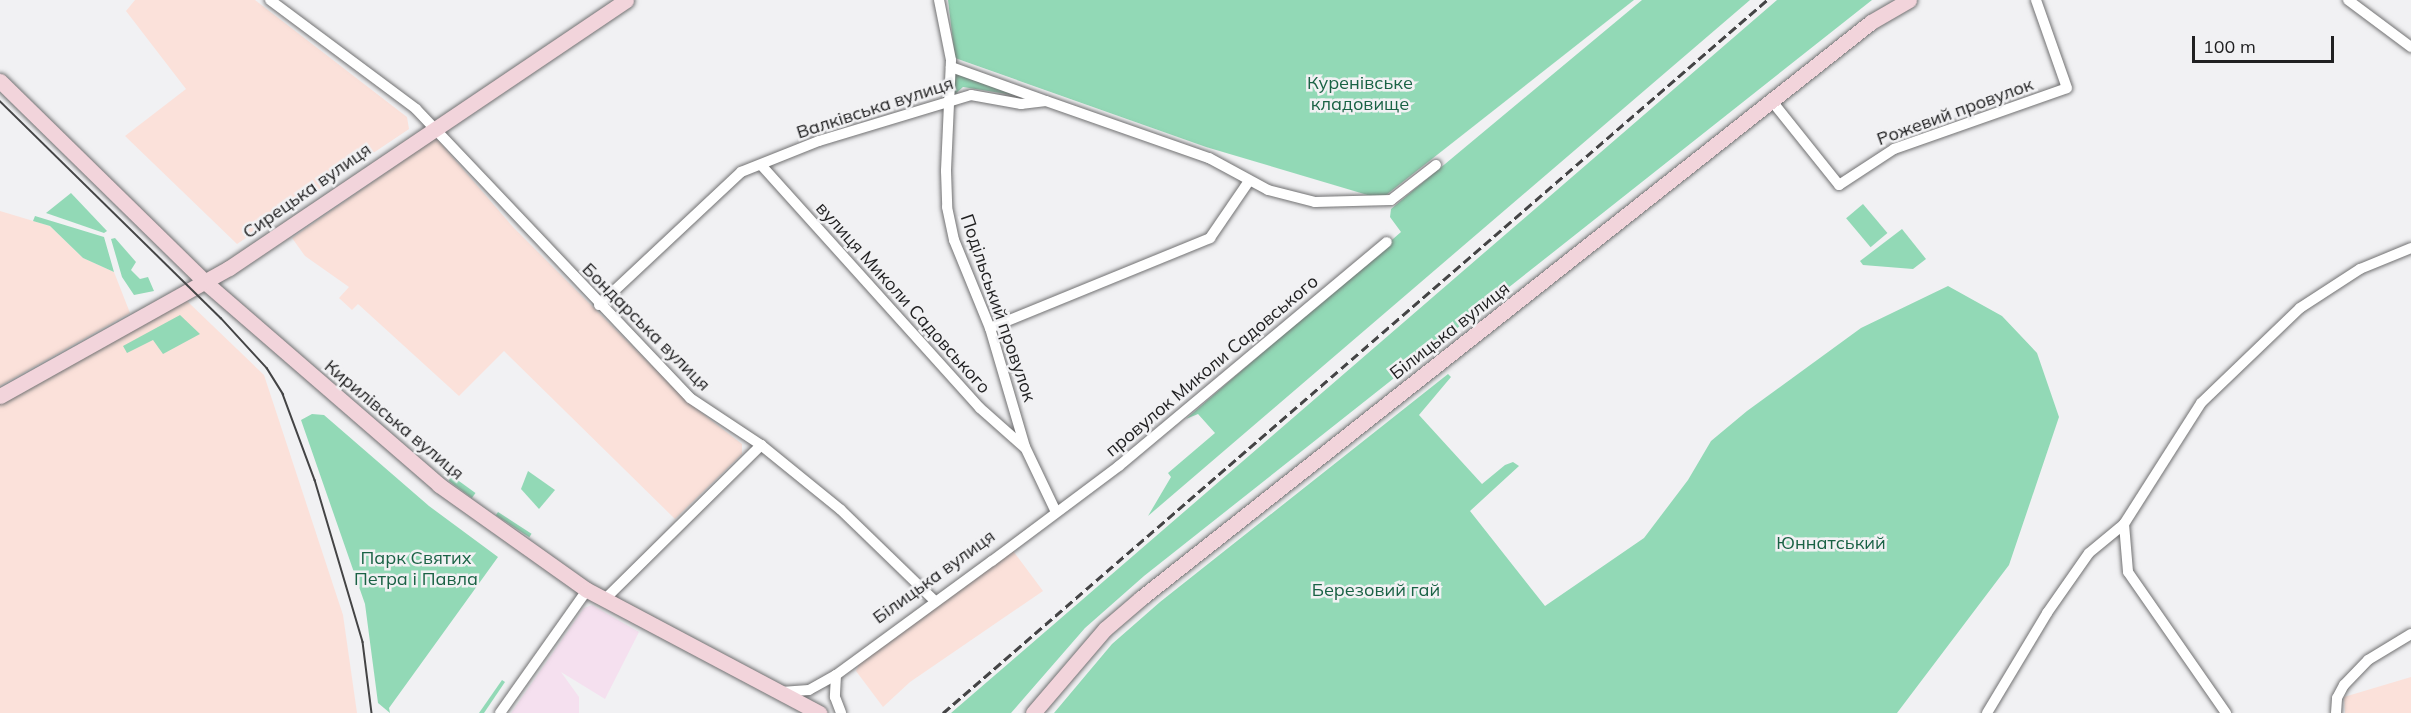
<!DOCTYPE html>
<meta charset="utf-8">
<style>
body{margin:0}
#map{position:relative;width:2411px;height:713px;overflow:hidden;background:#f1f1f3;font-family:Mulish,sans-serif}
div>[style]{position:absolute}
.commercial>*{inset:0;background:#f5e0ef}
.industrial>*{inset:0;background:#fbe1da}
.green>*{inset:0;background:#92d9b6;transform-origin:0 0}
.roads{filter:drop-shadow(0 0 2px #717172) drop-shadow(0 0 2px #717172)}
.minor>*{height:10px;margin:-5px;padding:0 5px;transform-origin:5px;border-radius:5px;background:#fff}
.secondary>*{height:15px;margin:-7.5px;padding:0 7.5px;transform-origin:7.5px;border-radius:7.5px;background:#f2d4db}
.tram>*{height:1.5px;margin:-0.75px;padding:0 0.75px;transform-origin:0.75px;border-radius:0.75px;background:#444445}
.rail>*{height:3px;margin-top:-1.5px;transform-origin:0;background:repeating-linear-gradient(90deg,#444445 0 9px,transparent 0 13.5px)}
span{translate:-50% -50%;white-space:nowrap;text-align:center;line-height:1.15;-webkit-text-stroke:5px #f1f1f3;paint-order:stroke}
.park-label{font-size:18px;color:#1a6245}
.street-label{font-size:18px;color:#202021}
.scale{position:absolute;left:2192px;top:36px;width:142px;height:27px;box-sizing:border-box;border:3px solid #202021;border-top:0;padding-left:8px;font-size:18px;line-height:21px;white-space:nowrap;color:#202021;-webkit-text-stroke:4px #f1f1f3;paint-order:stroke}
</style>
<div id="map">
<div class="commercial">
<i style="clip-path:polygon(592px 605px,639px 632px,605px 699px,561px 672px,579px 697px,579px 713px,511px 713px,584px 608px)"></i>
</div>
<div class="industrial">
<i style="clip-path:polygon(135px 0,255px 0,407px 117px,409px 129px,237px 244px,125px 136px,186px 89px,126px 11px)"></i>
<i style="clip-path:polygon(436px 138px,513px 227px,690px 404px,742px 444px,742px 454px,675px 519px,504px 351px,459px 396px,358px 304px,352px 310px,339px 298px,349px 287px,305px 256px,292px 238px)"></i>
<i style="clip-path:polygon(0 211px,50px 226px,83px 258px,114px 272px,130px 313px,0 386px)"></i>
<i style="clip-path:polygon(187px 301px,264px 375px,343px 615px,357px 713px,0 713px,0 402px)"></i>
<i style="clip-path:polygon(1011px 548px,1043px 591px,910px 682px,883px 707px,856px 671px,862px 657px)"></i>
<i style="clip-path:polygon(2411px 677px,2411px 713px,2345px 713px,2344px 697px)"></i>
</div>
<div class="green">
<i style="clip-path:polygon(948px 0,1634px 0,1381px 199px,1206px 147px,955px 58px)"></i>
<i style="clip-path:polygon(1642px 0,1750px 0,1148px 516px,1171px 477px,1168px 473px,1215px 433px,1198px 414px,1186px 419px,1401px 232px,1390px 217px,1391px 209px)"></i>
<i style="clip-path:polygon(1777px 0,1872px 0,1144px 576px,1085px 628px,1011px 713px,951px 713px)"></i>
<i style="clip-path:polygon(957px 73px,1026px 97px,963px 87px,954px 95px,953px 75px)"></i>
<i style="clip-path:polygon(71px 193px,107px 231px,104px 233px,46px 213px)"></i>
<i style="left:1863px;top:204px;width:38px;height:22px;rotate:50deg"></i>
<i style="clip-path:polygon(35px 216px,104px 237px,114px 272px,83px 258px,50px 226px,33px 221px)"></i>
<i style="clip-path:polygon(1902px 229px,1926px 259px,1913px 269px,1863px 265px,1860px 261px)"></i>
<i style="clip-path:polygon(115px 238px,136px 262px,131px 270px,140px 279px,148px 277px,154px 291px,134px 295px,122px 277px,111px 239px)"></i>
<i style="clip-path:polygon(1948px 286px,2002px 316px,2037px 353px,2059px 417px,2009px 565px,1897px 713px,1054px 713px,1112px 644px,1160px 602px,1448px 374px,1451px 377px,1419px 415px,1482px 484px,1505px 465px,1513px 462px,1519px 466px,1470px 511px,1545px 606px,1644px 538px,1688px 480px,1711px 441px,1747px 411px,1861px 328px)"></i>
<i style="clip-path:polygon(180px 315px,200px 334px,163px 354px,153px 340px,127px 353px,123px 346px)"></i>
<i style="clip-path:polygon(312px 414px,324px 415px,429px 506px,498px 557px,389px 708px,390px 713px,378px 703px,365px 604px,301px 420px)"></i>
<i style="clip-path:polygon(528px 471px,555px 490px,539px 509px,521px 489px)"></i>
<i style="left:452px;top:476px;width:29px;height:6px;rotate:36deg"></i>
<i style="left:498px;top:512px;width:40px;height:4px;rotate:33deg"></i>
<i style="clip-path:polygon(502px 680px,505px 682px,484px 713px,479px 713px)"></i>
</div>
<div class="roads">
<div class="minor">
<i style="left:270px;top:0;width:182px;rotate:36.7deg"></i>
<i style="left:416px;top:109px;width:398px;rotate:46.5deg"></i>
<i style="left:690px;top:398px;width:85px;rotate:33.5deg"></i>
<i style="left:761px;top:445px;width:103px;rotate:39.1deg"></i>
<i style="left:841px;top:510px;width:129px;rotate:44.1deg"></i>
<i style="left:939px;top:0;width:61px;rotate:78.7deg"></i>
<i style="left:951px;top:60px;width:111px;rotate:92.6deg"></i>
<i style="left:946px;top:171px;width:36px;rotate:88deg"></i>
<i style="left:947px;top:207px;width:34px;rotate:78deg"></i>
<i style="left:954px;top:240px;width:95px;rotate:67.8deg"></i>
<i style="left:990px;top:328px;width:124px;rotate:73.6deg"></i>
<i style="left:1025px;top:447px;width:72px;rotate:64.5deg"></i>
<i style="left:2348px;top:0;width:79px;rotate:36.7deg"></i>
<i style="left:951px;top:67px;width:98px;rotate:19.7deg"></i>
<i style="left:1771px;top:100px;width:109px;rotate:51.3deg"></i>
<i style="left:1839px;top:185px;width:66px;rotate:-33.2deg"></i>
<i style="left:1894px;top:149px;width:183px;rotate:-19.4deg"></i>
<i style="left:2067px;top:88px;width:93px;rotate:-109.4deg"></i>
<i style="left:762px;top:166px;width:326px;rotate:48deg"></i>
<i style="left:980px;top:408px;width:59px;rotate:41.6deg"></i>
<i style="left:599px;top:305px;width:195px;rotate:-43.1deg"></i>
<i style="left:741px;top:172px;width:84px;rotate:-21.7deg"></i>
<i style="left:819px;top:141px;width:159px;rotate:-16.8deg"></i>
<i style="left:971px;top:95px;width:51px;rotate:10.2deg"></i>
<i style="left:1021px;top:104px;width:25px;rotate:-7deg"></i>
<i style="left:1046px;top:101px;width:173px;rotate:19.3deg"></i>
<i style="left:1209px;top:158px;width:67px;rotate:28.5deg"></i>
<i style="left:1268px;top:190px;width:49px;rotate:14.3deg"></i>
<i style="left:1315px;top:202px;width:76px;rotate:-1.5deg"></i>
<i style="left:1391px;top:200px;width:57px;rotate:-37.9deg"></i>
<i style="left:990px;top:328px;width:238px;rotate:-22.2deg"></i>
<i style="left:1210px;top:238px;width:69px;rotate:-55.6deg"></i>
<i style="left:2124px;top:524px;width:48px;rotate:85.2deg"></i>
<i style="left:2128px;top:572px;width:172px;rotate:55.2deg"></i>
<i style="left:604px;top:600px;width:221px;rotate:-44.6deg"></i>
<i style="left:836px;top:675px;width:22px;rotate:93deg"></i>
<i style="left:835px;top:697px;width:17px;rotate:69deg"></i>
<i style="left:781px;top:692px;width:28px;rotate:-4deg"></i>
<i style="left:809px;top:690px;width:31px;rotate:-29deg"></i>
<i style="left:836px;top:675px;width:193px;rotate:-36.2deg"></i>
<i style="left:992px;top:561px;width:159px;rotate:-36.8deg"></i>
<i style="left:1119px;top:466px;width:349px;rotate:-39.9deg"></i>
<i style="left:500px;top:713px;width:151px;rotate:-54.7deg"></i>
<i style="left:1987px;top:713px;width:117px;rotate:-59deg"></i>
<i style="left:2047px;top:613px;width:73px;rotate:-55deg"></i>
<i style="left:2089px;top:553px;width:45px;rotate:-39.6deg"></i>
<i style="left:2124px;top:524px;width:143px;rotate:-57.5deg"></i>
<i style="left:2201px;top:403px;width:137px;rotate:-43.8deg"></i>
<i style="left:2300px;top:308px;width:72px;rotate:-33deg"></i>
<i style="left:2360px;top:269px;width:55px;rotate:-22.4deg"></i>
<i style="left:2336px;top:713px;width:15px;rotate:-86deg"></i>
<i style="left:2337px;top:698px;width:15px;rotate:-62deg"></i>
<i style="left:2344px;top:685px;width:35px;rotate:-46deg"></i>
<i style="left:2368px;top:660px;width:50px;rotate:-31.2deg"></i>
</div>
<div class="secondary">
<i style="left:0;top:81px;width:287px;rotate:44.4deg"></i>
<i style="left:205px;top:282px;width:310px;rotate:40.9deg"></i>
<i style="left:439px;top:485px;width:181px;rotate:35.4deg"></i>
<i style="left:587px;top:590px;width:263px;rotate:27.9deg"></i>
<i style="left:0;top:396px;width:262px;rotate:-29.2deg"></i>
<i style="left:229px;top:268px;width:479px;rotate:-34deg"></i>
<i style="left:1033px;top:713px;width:111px;rotate:-49.4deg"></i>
<i style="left:1105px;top:629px;width:48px;rotate:-40.7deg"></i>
<i style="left:1141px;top:598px;width:930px;rotate:-38.27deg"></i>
<i style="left:1871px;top:22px;width:44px;rotate:-30.1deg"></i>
</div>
</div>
<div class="tram">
<i style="left:0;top:101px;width:310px;rotate:44.5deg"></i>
<i style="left:221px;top:318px;width:68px;rotate:47.4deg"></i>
<i style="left:267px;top:368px;width:31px;rotate:58deg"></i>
<i style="left:283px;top:394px;width:92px;rotate:69.6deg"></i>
<i style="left:315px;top:480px;width:169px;rotate:73.5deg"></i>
<i style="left:363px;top:642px;width:72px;rotate:82.8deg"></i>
</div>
<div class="rail">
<i style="left:943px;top:713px;width:1090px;rotate:-40.87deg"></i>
</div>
<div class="park-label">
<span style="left:1360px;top:94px">Куренівське<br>кладовище</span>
<span style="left:1831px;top:543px">Юннатський</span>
<span style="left:416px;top:569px">Парк Святих<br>Петра і Павла</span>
<span style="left:1376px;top:590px">Березовий гай</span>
</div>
<div class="street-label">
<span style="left:875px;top:108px;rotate:-18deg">Валківська вулиця</span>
<span style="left:1955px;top:112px;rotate:-20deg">Рожевий провулок</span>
<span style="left:307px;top:191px;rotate:-35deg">Сирецька вулиця</span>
<span style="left:903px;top:298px;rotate:48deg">вулиця Миколи Садовського</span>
<span style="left:998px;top:308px;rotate:71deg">Подільський провулок</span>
<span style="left:646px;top:327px;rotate:45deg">Бондарська вулиця</span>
<span style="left:1450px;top:331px;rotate:-38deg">Білицька вулиця</span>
<span style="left:1212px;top:366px;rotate:-40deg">провулок Миколи Садовського</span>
<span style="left:394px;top:420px;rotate:40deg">Кирилівська вулиця</span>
<span style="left:934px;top:577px;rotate:-36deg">Білицька вулиця</span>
</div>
<div class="scale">100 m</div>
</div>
